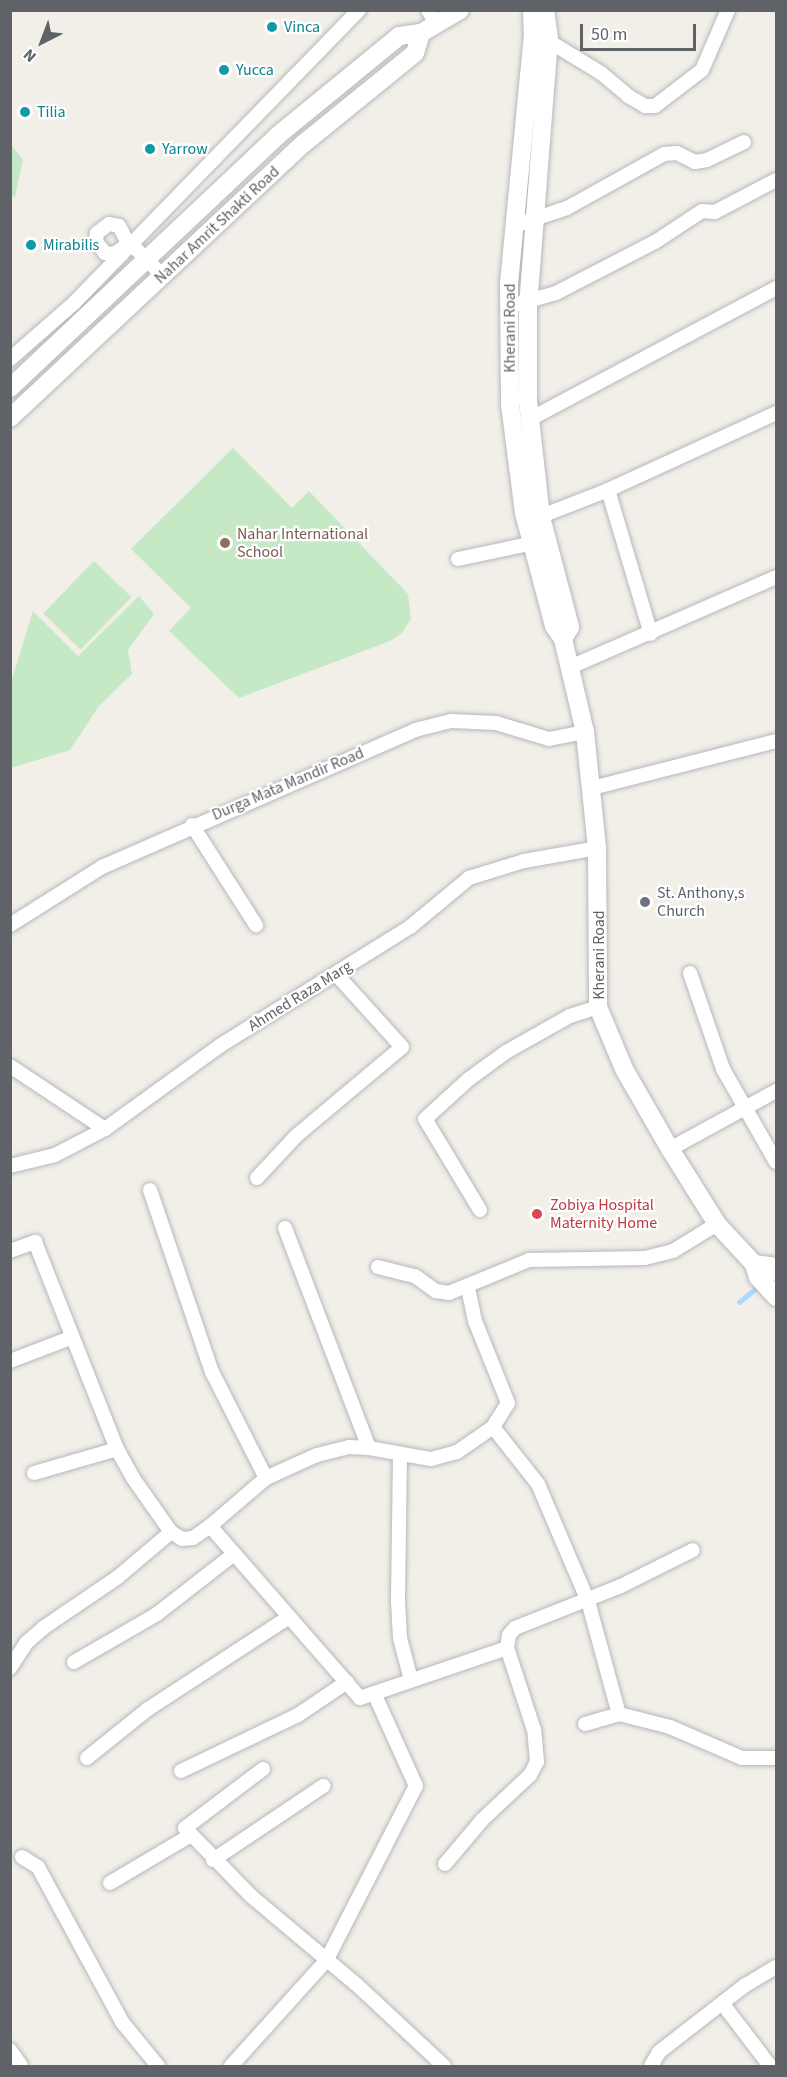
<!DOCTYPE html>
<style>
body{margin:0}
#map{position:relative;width:787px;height:2077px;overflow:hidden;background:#f1efe8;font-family:"Source Sans 3",sans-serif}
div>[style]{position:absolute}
.green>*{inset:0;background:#c5e8c5;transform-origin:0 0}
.stream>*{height:4.5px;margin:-2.25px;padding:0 2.25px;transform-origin:2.25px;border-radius:2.25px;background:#aadaff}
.roads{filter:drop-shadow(0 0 2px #b5b8bc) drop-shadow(0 0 2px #b5b8bc)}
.street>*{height:14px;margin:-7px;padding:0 7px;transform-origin:7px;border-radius:7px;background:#fff}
.secondary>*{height:18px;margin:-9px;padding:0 9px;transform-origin:9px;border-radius:9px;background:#fff}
.dots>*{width:16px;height:16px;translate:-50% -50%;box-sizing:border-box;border:3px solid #fff;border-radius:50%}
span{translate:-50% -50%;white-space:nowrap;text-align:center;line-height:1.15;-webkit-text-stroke:4.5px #fff;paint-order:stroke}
.culture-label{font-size:16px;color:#0d838f}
.left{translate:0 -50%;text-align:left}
.street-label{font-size:16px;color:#5f6368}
.education-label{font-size:16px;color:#785e54}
.worship-label{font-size:16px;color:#5b616d}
.health-label{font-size:16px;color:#be3a42}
.frame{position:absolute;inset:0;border:12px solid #5f6368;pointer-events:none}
.north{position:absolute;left:12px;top:12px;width:60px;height:60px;-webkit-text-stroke:4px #fff;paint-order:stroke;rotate:222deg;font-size:16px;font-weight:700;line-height:24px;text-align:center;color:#5f6368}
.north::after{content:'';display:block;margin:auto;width:21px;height:27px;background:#5f6368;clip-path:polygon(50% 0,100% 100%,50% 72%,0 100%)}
.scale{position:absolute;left:580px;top:24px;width:116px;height:27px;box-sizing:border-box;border:3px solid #5f6368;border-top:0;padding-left:8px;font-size:18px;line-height:21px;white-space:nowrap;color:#5f6368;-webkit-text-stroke:4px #fff;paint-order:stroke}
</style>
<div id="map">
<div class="green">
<i style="clip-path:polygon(11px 145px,23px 160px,15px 197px,11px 196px)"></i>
<i style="clip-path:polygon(233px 448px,292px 508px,309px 491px,408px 594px,411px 619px,402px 633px,390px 641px,239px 698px,169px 631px,191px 608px,131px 549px)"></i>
<i style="left:94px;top:561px;width:52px;height:73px;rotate:44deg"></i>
<i style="clip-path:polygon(139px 596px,154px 614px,128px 650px,132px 674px,99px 706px,70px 750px,11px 768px,11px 682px,33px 611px,78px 656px)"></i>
</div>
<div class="stream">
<i style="left:739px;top:1302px;width:27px;rotate:-39deg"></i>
</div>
<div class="roads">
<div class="street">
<i style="left:428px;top:10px;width:14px;rotate:60deg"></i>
<i style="left:542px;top:37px;width:69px;rotate:31.4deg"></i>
<i style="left:601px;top:73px;width:35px;rotate:40deg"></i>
<i style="left:628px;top:96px;width:20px;rotate:30deg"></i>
<i style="left:645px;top:106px;width:10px"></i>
<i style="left:655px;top:106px;width:59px;rotate:-37.5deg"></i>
<i style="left:702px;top:70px;width:65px;rotate:-66.6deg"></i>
<i style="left:513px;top:226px;width:57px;rotate:-18.4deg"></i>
<i style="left:567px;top:208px;width:111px;rotate:-29.1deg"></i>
<i style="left:664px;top:154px;width:13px;rotate:-4deg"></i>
<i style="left:677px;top:153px;width:20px;rotate:27deg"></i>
<i style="left:695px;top:162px;width:12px;rotate:-9deg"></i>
<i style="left:707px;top:160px;width:41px;rotate:-25.9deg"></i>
<i style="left:124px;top:247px;width:12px;rotate:145deg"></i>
<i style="left:114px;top:254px;width:9px;rotate:-174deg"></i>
<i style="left:105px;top:253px;width:14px;rotate:-129deg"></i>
<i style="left:96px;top:242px;width:9px;rotate:-84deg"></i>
<i style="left:97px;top:233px;width:15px;rotate:-37deg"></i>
<i style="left:109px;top:224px;width:10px;rotate:11deg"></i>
<i style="left:119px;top:226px;width:15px;rotate:62deg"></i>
<i style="left:126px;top:239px;width:52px;rotate:45deg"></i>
<i style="left:510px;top:306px;width:48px;rotate:-15.8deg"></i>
<i style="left:556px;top:293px;width:111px;rotate:-27.3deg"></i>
<i style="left:655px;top:242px;width:56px;rotate:-33.4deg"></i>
<i style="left:702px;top:211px;width:13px;rotate:4deg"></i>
<i style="left:715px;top:212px;width:69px;rotate:-27.7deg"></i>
<i style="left:10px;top:359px;width:85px;rotate:-41.2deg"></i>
<i style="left:74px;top:303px;width:409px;rotate:-45.8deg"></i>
<i style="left:530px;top:419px;width:279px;rotate:-28deg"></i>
<i style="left:608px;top:490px;width:150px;rotate:73.4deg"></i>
<i style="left:534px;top:519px;width:79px;rotate:-21.4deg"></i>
<i style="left:608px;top:490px;width:185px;rotate:-24.6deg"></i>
<i style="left:458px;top:559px;width:83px;rotate:-11.9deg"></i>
<i style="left:568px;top:668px;width:227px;rotate:-23.6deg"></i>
<i style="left:592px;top:788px;width:190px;rotate:-14.3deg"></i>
<i style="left:192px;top:825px;width:119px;rotate:57.4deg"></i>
<i style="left:10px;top:925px;width:109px;rotate:-32.2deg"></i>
<i style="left:102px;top:867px;width:342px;rotate:-23.6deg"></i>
<i style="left:415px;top:730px;width:38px;rotate:-14deg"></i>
<i style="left:452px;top:721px;width:44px;rotate:2.6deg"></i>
<i style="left:496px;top:723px;width:55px;rotate:16.8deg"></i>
<i style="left:549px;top:739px;width:37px;rotate:-11deg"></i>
<i style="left:690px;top:973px;width:102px;rotate:71deg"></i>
<i style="left:723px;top:1069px;width:107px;rotate:60.3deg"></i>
<i style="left:10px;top:1066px;width:114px;rotate:33.6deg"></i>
<i style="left:670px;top:1149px;width:121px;rotate:-28.7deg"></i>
<i style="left:10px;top:1166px;width:46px;rotate:-13.7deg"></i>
<i style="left:55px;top:1155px;width:56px;rotate:-27.5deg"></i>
<i style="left:105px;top:1129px;width:143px;rotate:-35.9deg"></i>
<i style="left:221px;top:1045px;width:223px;rotate:-32deg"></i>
<i style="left:410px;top:927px;width:77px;rotate:-39.7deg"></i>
<i style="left:469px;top:878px;width:58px;rotate:-17.2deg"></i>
<i style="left:524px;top:861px;width:74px;rotate:-10.1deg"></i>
<i style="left:257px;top:1178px;width:57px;rotate:-47.1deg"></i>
<i style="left:296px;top:1136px;width:138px;rotate:-40deg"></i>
<i style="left:402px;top:1047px;width:98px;rotate:-132.1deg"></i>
<i style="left:150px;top:1190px;width:192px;rotate:71.2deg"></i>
<i style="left:212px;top:1372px;width:119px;rotate:63deg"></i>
<i style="left:480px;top:1210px;width:106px;rotate:-121.1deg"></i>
<i style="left:425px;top:1119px;width:59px;rotate:-42.3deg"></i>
<i style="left:469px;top:1079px;width:46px;rotate:-36.1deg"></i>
<i style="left:506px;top:1052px;width:73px;rotate:-29.4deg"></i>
<i style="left:570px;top:1016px;width:29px;rotate:-18deg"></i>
<i style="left:285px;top:1228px;width:235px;rotate:69.1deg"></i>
<i style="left:10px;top:1251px;width:27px;rotate:-20deg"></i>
<i style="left:35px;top:1242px;width:223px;rotate:68.4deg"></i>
<i style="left:117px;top:1449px;width:33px;rotate:61deg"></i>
<i style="left:133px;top:1478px;width:66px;rotate:54.9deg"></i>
<i style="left:171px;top:1532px;width:13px;rotate:32deg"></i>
<i style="left:182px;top:1539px;width:11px;rotate:-5deg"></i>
<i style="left:193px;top:1538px;width:21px;rotate:-35deg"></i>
<i style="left:210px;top:1526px;width:74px;rotate:-40.6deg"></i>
<i style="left:266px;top:1478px;width:56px;rotate:-24.3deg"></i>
<i style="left:317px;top:1455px;width:33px;rotate:-14deg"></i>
<i style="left:349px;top:1447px;width:20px;rotate:3deg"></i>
<i style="left:369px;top:1448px;width:63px;rotate:10.1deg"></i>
<i style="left:431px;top:1459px;width:27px;rotate:-15deg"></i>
<i style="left:457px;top:1452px;width:44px;rotate:-34.8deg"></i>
<i style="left:493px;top:1427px;width:28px;rotate:-58deg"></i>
<i style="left:508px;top:1403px;width:88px;rotate:-111.9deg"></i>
<i style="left:475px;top:1321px;width:35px;rotate:-102deg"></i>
<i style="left:378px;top:1267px;width:38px;rotate:14deg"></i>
<i style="left:415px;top:1276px;width:26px;rotate:36deg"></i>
<i style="left:436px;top:1291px;width:13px;rotate:9deg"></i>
<i style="left:449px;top:1293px;width:87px;rotate:-22.4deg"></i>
<i style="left:529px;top:1260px;width:116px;rotate:-1deg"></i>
<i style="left:645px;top:1258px;width:29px;rotate:-14deg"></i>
<i style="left:673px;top:1251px;width:52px;rotate:-31.5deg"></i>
<i style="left:10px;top:1361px;width:67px;rotate:-20.9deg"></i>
<i style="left:493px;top:1427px;width:73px;rotate:51.7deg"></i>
<i style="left:538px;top:1484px;width:127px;rotate:66.9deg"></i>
<i style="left:588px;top:1601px;width:117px;rotate:74.7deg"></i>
<i style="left:400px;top:1455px;width:146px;rotate:90.8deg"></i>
<i style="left:398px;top:1601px;width:37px;rotate:87deg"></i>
<i style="left:400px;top:1638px;width:43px;rotate:75.3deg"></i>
<i style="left:34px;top:1473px;width:86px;rotate:-16.1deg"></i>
<i style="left:210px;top:1526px;width:228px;rotate:48.9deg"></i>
<i style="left:360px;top:1698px;width:155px;rotate:-18.8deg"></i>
<i style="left:507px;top:1648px;width:13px;rotate:-81deg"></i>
<i style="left:509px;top:1635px;width:9px;rotate:-49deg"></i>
<i style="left:515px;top:1628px;width:114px;rotate:-21.6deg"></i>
<i style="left:621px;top:1586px;width:80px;rotate:-26.6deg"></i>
<i style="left:74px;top:1662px;width:96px;rotate:-30deg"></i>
<i style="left:157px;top:1614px;width:98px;rotate:-37.9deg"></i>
<i style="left:10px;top:1668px;width:30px;rotate:-57deg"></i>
<i style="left:26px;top:1643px;width:23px;rotate:-41deg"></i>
<i style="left:43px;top:1628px;width:91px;rotate:-34.2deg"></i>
<i style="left:118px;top:1577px;width:70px;rotate:-40.3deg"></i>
<i style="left:585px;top:1724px;width:35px;rotate:-16deg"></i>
<i style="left:619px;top:1714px;width:53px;rotate:14.3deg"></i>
<i style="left:670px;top:1727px;width:78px;rotate:23.3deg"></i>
<i style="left:742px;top:1758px;width:34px"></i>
<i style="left:87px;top:1758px;width:78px;rotate:-38.8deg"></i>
<i style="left:148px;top:1709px;width:168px;rotate:-33.1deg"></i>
<i style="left:263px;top:1769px;width:98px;rotate:142.9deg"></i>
<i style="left:185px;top:1828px;width:95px;rotate:45.9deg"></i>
<i style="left:251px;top:1896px;width:137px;rotate:40deg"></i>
<i style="left:356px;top:1984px;width:120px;rotate:43deg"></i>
<i style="left:181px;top:1771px;width:130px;rotate:-25.6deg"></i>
<i style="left:298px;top:1715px;width:59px;rotate:-34deg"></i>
<i style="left:22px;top:1857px;width:19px;rotate:32deg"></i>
<i style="left:38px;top:1867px;width:176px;rotate:61.5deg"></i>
<i style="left:122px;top:2022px;width:57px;rotate:50.7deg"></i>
<i style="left:213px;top:1860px;width:133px;rotate:-33.9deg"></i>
<i style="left:445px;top:1864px;width:57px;rotate:-49.9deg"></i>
<i style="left:482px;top:1820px;width:66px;rotate:-43.2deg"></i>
<i style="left:530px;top:1775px;width:15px;rotate:-62deg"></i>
<i style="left:537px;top:1762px;width:32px;rotate:-95deg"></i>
<i style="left:534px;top:1730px;width:86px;rotate:-108.2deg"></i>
<i style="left:110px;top:1883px;width:94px;rotate:-30.7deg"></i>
<i style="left:722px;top:2003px;width:79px;rotate:52.7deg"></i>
<i style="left:10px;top:2050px;width:19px;rotate:55deg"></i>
<i style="left:231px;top:2066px;width:142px;rotate:-47.9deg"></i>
<i style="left:326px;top:1961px;width:197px;rotate:-62.8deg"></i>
<i style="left:416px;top:1786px;width:102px;rotate:-114.3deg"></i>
<i style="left:651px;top:2066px;width:16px;rotate:-60deg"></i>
<i style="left:659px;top:2052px;width:108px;rotate:-37.8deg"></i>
<i style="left:744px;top:1986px;width:37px;rotate:-31deg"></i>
</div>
<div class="secondary">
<i style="left:532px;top:10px;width:24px;rotate:88deg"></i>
<i style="left:533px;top:34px;width:251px;rotate:95.5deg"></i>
<i style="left:509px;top:284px;width:120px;rotate:89.5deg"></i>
<i style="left:510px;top:404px;width:110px;rotate:82.7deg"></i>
<i style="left:524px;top:513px;width:117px;rotate:75.1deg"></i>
<i style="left:554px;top:626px;width:16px;rotate:55deg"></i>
<i style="left:563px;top:639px;width:96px;rotate:76.7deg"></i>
<i style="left:585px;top:732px;width:117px;rotate:84.1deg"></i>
<i style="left:597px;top:848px;width:159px;rotate:89.6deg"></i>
<i style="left:598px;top:1007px;width:67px;rotate:67.2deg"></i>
<i style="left:624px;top:1069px;width:92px;rotate:60.1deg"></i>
<i style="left:670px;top:1149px;width:89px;rotate:57.9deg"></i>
<i style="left:717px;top:1224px;width:54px;rotate:47.2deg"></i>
<i style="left:754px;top:1264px;width:14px;rotate:73deg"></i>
<i style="left:758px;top:1277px;width:27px;rotate:48deg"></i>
<i style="left:545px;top:10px;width:29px;rotate:82deg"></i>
<i style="left:549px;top:39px;width:265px;rotate:94.5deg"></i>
<i style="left:528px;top:303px;width:98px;rotate:90deg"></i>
<i style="left:528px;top:401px;width:117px;rotate:83.6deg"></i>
<i style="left:541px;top:517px;width:114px;rotate:75.2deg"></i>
<i style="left:570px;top:627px;width:14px;rotate:120deg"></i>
<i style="left:10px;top:388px;width:367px;rotate:-43.3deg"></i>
<i style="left:277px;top:136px;width:158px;rotate:-39.3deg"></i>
<i style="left:399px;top:36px;width:22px;rotate:-8deg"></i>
<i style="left:421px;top:33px;width:45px;rotate:-30.5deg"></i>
<i style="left:10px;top:418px;width:401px;rotate:-43.1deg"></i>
<i style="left:303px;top:144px;width:144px;rotate:-39.1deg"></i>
<i style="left:415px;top:53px;width:21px;rotate:-73deg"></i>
<i style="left:754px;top:1264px;width:17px;rotate:7deg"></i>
<i style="left:771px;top:1266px;width:8px;rotate:50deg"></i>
</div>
</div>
<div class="dots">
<i style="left:272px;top:27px;background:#0f9aa8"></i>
<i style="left:224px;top:70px;background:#0f9aa8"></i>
<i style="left:25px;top:112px;background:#0f9aa8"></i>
<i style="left:150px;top:149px;background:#0f9aa8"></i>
<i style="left:31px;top:245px;background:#0f9aa8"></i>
<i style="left:225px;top:543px;background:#8d6e63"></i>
<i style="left:645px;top:902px;background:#6b7280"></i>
<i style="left:537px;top:1214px;background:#e0444e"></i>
</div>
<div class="culture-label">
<span class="left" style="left:284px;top:27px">Vinca</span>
<span class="left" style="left:236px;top:70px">Yucca</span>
<span class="left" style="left:37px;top:112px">Tilia</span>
<span class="left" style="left:162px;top:149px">Yarrow</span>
<span class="left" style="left:43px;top:245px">Mirabilis</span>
</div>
<div class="street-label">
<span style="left:217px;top:225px;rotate:-43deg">Nahar Amrit Shakti Road</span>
<span style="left:510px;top:328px;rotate:-90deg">Kherani Road</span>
<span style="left:288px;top:784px;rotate:-23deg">Durga Mata Mandir Road</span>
<span style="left:599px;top:955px;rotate:-90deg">Kherani Road</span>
<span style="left:300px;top:996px;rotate:-32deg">Ahmed Raza Marg</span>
</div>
<div class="education-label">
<span class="left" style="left:237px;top:543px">Nahar International<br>School</span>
</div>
<div class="worship-label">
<span class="left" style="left:657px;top:902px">St. Anthony,s<br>Church</span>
</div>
<div class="health-label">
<span class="left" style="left:550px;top:1214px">Zobiya Hospital<br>Maternity Home</span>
</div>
<div class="frame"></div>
<div class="north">N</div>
<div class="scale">50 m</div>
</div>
